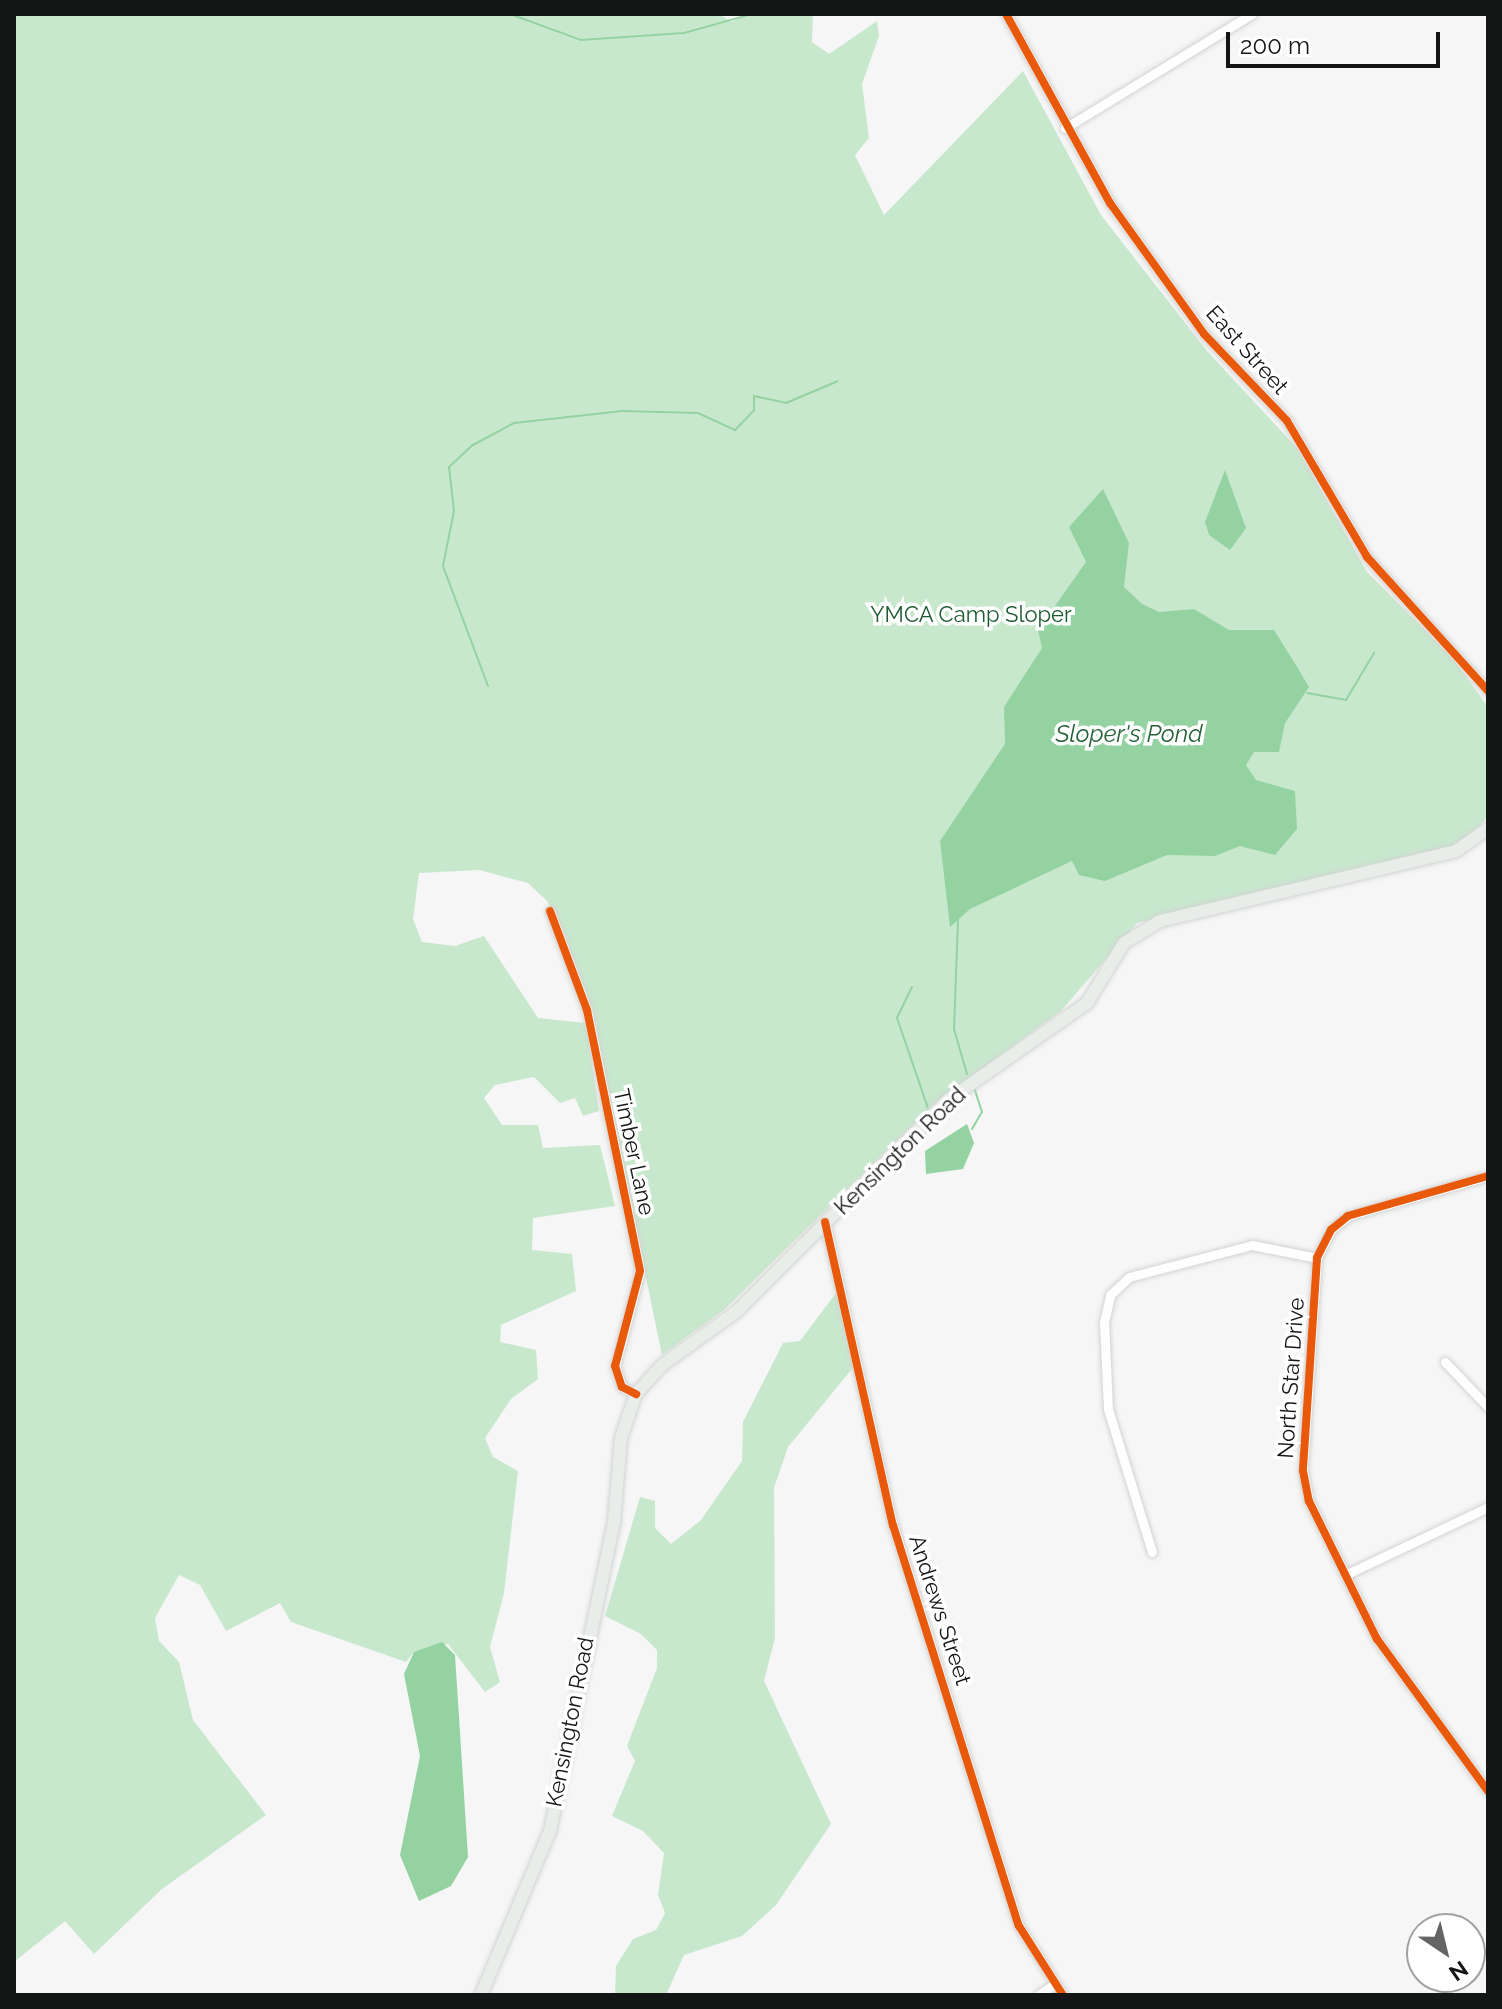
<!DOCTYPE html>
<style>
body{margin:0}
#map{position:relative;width:1502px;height:2009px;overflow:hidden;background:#f5f6f5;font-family:Raleway,sans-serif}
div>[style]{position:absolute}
.green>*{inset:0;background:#c8e8ce}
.water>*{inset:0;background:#94d2a2}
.stream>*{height:2px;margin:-1px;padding:0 1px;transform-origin:1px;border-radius:1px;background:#94d2a2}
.roads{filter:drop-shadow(0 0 2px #d2d3d2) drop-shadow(0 0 2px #d2d3d2)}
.minor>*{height:9px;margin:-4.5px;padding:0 4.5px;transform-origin:4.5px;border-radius:4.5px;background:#fefefe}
.major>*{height:12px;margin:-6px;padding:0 6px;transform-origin:6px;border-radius:6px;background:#e8ede9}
.cycleway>*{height:8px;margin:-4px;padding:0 4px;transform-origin:4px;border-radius:4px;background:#e8590c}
span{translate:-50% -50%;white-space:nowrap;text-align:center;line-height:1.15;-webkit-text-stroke:7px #fff;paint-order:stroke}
.street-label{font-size:22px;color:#141515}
.park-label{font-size:22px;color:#1c5a2f}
.water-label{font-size:24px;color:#256337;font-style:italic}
.frame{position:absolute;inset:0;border:16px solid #141515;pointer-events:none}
.north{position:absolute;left:1406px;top:1913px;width:80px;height:80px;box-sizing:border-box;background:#fff;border:2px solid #a1a1a1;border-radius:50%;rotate:145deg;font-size:22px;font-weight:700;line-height:32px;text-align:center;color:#141515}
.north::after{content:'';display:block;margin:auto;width:28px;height:36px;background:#636463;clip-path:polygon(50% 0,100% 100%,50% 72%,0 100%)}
.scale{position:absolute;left:1226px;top:32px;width:214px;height:36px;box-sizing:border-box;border:4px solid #141515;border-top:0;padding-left:10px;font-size:24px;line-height:28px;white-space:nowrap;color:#141515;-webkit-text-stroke:6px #fff;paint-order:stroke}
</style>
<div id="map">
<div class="green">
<i style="clip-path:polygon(14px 14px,719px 14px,732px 22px,746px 14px,813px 14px,812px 42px,829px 54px,877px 21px,879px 36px,862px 84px,869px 138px,855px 155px,884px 215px,1023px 71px,1101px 215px,1207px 351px,1297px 448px,1367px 572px,1451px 656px,1488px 707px,1488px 816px,1465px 843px,1137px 923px,1061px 1011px,936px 1102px,725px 1309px,662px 1355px,588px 999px,548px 902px,528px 883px,479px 870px,419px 873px,413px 919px,422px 942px,455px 946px,484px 936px,538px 1018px,586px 1023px,599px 1111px,583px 1116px,575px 1098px,560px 1103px,534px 1077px,495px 1085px,484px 1098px,502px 1125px,538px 1125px,543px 1148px,600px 1145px,615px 1206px,533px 1218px,532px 1250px,572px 1254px,576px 1291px,501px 1325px,500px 1342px,536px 1350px,538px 1379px,511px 1399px,485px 1438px,493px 1457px,518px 1471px,504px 1593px,490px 1647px,500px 1682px,485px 1692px,448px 1644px,414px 1652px,406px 1662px,291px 1622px,280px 1603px,226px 1631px,200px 1585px,179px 1575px,155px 1618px,159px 1641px,179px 1662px,193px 1720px,266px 1815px,162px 1889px,94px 1954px,65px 1921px,14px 1962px)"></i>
<i style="clip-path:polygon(836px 1293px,856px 1364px,788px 1447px,774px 1488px,775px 1638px,764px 1681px,831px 1824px,776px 1905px,742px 1936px,684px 1955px,666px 1995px,615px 1995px,616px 1966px,633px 1939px,656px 1930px,665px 1913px,658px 1895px,664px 1853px,643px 1831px,612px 1816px,635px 1761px,627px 1746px,657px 1668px,657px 1650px,641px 1634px,605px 1616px,640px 1497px,655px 1501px,655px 1528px,671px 1544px,701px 1520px,742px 1461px,743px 1422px,783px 1343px,800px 1341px)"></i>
</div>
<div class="water">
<i style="clip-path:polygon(1225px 470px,1246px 528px,1230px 550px,1209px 535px,1205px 522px)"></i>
<i style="clip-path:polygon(1103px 489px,1129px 543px,1124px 587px,1142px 604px,1159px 612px,1194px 609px,1229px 630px,1274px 630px,1299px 670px,1309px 687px,1285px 723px,1279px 752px,1254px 752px,1246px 765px,1256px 780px,1295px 791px,1297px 829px,1275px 855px,1240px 846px,1215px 856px,1167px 855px,1105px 881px,1079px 875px,1072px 861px,970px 909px,950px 927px,940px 841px,1005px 744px,1004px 707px,1042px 648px,1038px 630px,1086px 562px,1069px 527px)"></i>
<i style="clip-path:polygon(967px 1124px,974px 1143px,963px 1169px,926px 1174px,925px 1151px)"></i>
<i style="clip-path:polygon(442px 1642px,455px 1655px,468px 1857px,451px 1886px,419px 1901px,400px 1855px,420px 1756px,404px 1674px,414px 1652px)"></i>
</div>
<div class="stream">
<i style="left:510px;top:14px;width:76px;rotate:20.1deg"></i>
<i style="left:581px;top:40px;width:103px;rotate:-3.9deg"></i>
<i style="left:684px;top:33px;width:71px;rotate:-15.6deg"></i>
<i style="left:488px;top:686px;width:128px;rotate:-110.6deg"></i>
<i style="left:443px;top:566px;width:56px;rotate:-78.7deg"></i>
<i style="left:454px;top:511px;width:44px;rotate:-96.5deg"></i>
<i style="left:449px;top:467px;width:33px;rotate:-43deg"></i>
<i style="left:473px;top:445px;width:47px;rotate:-28.2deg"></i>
<i style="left:514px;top:423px;width:109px;rotate:-6.3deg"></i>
<i style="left:622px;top:411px;width:76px;rotate:1.5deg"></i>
<i style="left:698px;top:413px;width:41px;rotate:24.7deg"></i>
<i style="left:735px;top:430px;width:28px;rotate:-46deg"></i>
<i style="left:754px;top:410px;width:14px;rotate:-90deg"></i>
<i style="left:754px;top:396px;width:33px;rotate:12deg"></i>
<i style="left:786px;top:403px;width:56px;rotate:-22.9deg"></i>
<i style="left:1307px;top:693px;width:40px;rotate:10deg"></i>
<i style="left:1346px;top:700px;width:55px;rotate:-59.2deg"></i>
<i style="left:958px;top:920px;width:109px;rotate:92.1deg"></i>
<i style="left:954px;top:1029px;width:47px;rotate:73.9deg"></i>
<i style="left:912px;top:987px;width:34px;rotate:116deg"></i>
<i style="left:897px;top:1018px;width:95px;rotate:71deg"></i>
<i style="left:972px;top:1129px;width:20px;rotate:-60deg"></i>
<i style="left:982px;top:1112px;width:23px;rotate:-108deg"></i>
</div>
<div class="roads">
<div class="minor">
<i style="left:1006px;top:14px;width:216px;rotate:61.2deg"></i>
<i style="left:1110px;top:203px;width:161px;rotate:54.3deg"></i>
<i style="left:1204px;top:334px;width:120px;rotate:46.3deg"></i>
<i style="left:1287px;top:421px;width:158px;rotate:59.5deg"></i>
<i style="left:1367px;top:557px;width:181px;rotate:47.9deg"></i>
<i style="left:1065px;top:128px;width:219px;rotate:-31.4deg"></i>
<i style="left:550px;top:911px;width:106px;rotate:69.5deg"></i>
<i style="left:587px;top:1010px;width:266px;rotate:78.5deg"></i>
<i style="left:640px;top:1271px;width:98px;rotate:104.7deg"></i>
<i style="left:615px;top:1366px;width:22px;rotate:72deg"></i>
<i style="left:622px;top:1387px;width:16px;rotate:27deg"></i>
<i style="left:1488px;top:1176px;width:146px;rotate:164.1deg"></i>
<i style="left:1348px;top:1216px;width:22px;rotate:141deg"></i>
<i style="left:1331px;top:1230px;width:31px;rotate:117deg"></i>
<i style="left:1317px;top:1258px;width:213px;rotate:93.8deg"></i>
<i style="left:1303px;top:1471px;width:31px;rotate:79deg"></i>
<i style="left:1309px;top:1501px;width:154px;rotate:63.8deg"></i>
<i style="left:1377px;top:1639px;width:188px;rotate:53.9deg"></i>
<i style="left:825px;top:1222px;width:311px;rotate:77.4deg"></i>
<i style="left:893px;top:1525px;width:420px;rotate:72.6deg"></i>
<i style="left:1019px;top:1926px;width:82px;rotate:57.5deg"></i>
<i style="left:1445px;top:1362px;width:62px;rotate:46.3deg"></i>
<i style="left:1152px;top:1552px;width:150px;rotate:-107.1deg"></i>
<i style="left:1108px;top:1409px;width:87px;rotate:-92.6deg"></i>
<i style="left:1104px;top:1322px;width:28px;rotate:-77deg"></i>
<i style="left:1110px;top:1295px;width:26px;rotate:-43deg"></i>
<i style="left:1129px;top:1277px;width:127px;rotate:-14.6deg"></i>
<i style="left:1252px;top:1245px;width:66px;rotate:11.3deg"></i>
<i style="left:1347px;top:1574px;width:156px;rotate:-25.4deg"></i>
<i style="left:1039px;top:1995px;width:19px;rotate:-36deg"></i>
</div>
<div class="major">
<i style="left:481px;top:1995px;width:178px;rotate:-67.2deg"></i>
<i style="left:550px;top:1831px;width:315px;rotate:-78.3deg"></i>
<i style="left:614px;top:1523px;width:85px;rotate:-85.3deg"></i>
<i style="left:621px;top:1438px;width:46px;rotate:-71.2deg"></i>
<i style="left:636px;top:1394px;width:38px;rotate:-48deg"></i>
<i style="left:661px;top:1366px;width:92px;rotate:-35.8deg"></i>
<i style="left:736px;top:1312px;width:300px;rotate:-45deg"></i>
<i style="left:948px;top:1100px;width:169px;rotate:-34.9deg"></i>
<i style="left:1087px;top:1003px;width:70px;rotate:-58.3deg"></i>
<i style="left:1124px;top:943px;width:42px;rotate:-31.4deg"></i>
<i style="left:1160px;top:921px;width:304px;rotate:-13.3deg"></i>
<i style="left:1456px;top:851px;width:39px;rotate:-35deg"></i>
</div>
</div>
<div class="cycleway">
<i style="left:1006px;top:14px;width:216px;rotate:61.2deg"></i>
<i style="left:1110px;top:203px;width:161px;rotate:54.3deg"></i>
<i style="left:1204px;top:334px;width:120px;rotate:46.3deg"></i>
<i style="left:1287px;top:421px;width:158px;rotate:59.5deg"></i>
<i style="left:1367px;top:557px;width:181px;rotate:47.9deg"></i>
<i style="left:550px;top:911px;width:106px;rotate:69.5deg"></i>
<i style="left:587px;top:1010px;width:266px;rotate:78.5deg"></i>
<i style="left:640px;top:1271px;width:98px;rotate:104.7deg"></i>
<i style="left:615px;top:1366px;width:22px;rotate:72deg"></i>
<i style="left:622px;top:1387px;width:16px;rotate:27deg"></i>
<i style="left:1488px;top:1176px;width:146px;rotate:164.1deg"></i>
<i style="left:1348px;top:1216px;width:22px;rotate:141deg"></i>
<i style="left:1331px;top:1230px;width:31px;rotate:117deg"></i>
<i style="left:1317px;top:1258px;width:213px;rotate:93.8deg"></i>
<i style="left:1303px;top:1471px;width:31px;rotate:79deg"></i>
<i style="left:1309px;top:1501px;width:154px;rotate:63.8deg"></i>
<i style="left:1377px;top:1639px;width:188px;rotate:53.9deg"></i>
<i style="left:825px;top:1222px;width:311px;rotate:77.4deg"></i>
<i style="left:893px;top:1525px;width:420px;rotate:72.6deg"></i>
<i style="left:1019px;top:1926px;width:82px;rotate:57.5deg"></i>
</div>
<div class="street-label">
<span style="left:1247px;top:350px;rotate:48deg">East Street</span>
<span style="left:900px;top:1151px;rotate:-44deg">Kensington Road</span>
<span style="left:634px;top:1152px;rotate:78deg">Timber Lane</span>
<span style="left:1291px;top:1378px;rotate:-86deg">North Star Drive</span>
<span style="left:940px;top:1610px;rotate:72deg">Andrews Street</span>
<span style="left:570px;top:1722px;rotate:-79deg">Kensington Road</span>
</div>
<div class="park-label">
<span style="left:971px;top:615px">YMCA Camp Sloper</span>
</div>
<div class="water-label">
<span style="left:1129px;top:734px">Sloper's Pond</span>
</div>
<div class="frame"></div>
<div class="north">N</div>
<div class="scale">200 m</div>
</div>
